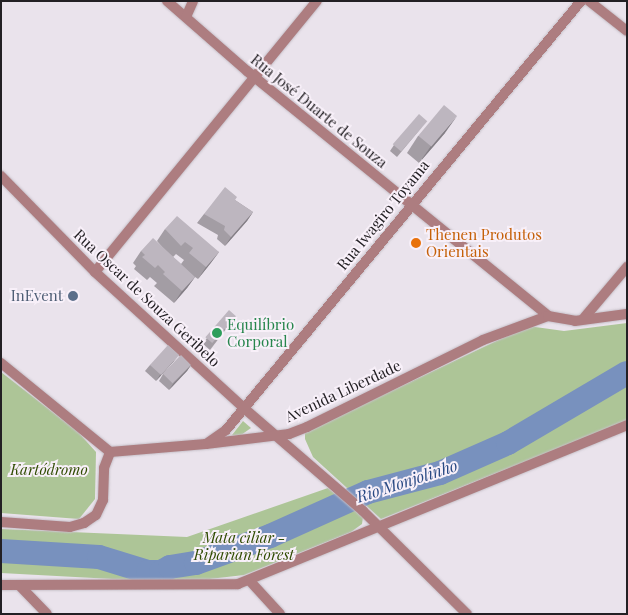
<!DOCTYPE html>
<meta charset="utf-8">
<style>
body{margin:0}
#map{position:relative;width:628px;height:615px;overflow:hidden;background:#eae3ec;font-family:"Playfair Display",serif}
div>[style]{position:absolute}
.green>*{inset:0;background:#adc597}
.river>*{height:24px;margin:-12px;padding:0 12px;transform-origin:12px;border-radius:12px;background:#7891be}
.roads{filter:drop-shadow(0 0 1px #c6c0c8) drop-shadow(0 0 1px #c6c0c8)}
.minor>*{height:10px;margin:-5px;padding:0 5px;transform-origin:5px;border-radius:5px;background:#ad7d80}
.tertiary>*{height:10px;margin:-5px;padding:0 5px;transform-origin:5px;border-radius:5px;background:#ad7d80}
.wall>*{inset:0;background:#a39da4}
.shaded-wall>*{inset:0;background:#847f86}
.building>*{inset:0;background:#bdb6bf;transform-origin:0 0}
.dots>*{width:14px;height:14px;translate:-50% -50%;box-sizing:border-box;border:2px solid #f8f0f9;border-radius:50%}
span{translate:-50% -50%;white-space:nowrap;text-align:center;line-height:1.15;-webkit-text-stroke:4px #f8f0f9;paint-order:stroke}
.street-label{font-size:15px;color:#232024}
.food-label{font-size:15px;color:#c56008}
.left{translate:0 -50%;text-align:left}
.service-label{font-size:15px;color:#4e5e75}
.right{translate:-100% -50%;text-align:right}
.leisure-label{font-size:15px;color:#27864d}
.park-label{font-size:15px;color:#2f4b00;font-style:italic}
.water-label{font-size:16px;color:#294983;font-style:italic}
.frame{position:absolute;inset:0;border:2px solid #232024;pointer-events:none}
</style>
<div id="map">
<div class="green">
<i style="clip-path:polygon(627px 323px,627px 421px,381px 519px,313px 457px,305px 439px,305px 432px,528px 326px,564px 331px)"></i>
<i style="clip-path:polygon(1px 372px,78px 432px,96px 452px,95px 499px,79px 519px,1px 513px)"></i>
<i style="clip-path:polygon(243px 421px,251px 428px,241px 435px,232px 435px)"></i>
<i style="clip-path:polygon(328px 488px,363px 517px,362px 524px,351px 532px,244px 575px,192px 581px,131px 580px,1px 573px,1px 529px,187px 537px)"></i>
</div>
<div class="river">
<i style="left:1px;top:551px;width:98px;rotate:3.5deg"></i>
<i style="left:99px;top:557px;width:51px;rotate:17deg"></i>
<i style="left:148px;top:572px;width:13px"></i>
<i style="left:161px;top:572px;width:10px;rotate:-29deg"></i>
<i style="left:170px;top:567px;width:26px;rotate:-9deg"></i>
<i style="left:196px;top:563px;width:79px;rotate:-20deg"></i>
<i style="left:270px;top:536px;width:107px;rotate:-24.2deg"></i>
<i style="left:368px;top:492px;width:74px;rotate:-14.8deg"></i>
<i style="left:440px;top:473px;width:74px;rotate:-23.8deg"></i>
<i style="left:508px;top:443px;width:138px;rotate:-30.5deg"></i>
</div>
<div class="roads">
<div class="minor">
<i style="left:167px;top:1px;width:106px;rotate:41.2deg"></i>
<i style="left:247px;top:71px;width:388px;rotate:39.1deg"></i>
<i style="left:589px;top:1px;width:48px;rotate:38.3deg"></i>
<i style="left:186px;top:17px;width:17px;rotate:-66deg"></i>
<i style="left:95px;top:272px;width:350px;rotate:-50.7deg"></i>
<i style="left:584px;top:318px;width:67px;rotate:-49.9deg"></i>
<i style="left:1px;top:363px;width:141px;rotate:39.2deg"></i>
<i style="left:245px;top:409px;width:156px;rotate:40.8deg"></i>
<i style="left:363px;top:511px;width:146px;rotate:44.7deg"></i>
<i style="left:206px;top:444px;width:84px;rotate:-6.9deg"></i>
<i style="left:289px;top:434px;width:19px;rotate:-21deg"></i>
<i style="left:307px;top:427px;width:196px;rotate:-26.3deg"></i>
<i style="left:483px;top:340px;width:69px;rotate:-20.3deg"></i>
<i style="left:548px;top:316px;width:27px;rotate:10deg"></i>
<i style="left:575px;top:321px;width:52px;rotate:-7.7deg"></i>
<i style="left:249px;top:580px;width:46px;rotate:47.6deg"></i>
<i style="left:1px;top:585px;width:237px;rotate:-0.2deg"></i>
<i style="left:238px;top:584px;width:420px;rotate:-22.2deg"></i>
<i style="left:19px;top:585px;width:40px;rotate:46deg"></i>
</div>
<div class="tertiary">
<i style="left:1px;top:176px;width:134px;rotate:45.6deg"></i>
<i style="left:95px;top:272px;width:203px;rotate:42.4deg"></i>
<i style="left:1px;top:522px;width:69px;rotate:4.1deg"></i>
<i style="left:70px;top:527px;width:15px;rotate:-16deg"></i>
<i style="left:84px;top:523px;width:14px;rotate:-34deg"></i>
<i style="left:96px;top:515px;width:17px;rotate:-65deg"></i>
<i style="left:103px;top:500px;width:32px;rotate:-88deg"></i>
<i style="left:104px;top:468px;width:17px;rotate:-69deg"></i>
<i style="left:110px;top:452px;width:96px;rotate:-4.8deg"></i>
<i style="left:206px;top:444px;width:24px;rotate:-35deg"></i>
<i style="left:226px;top:430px;width:557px;rotate:-50.39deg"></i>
</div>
</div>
<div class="wall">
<i style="clip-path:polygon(422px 127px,397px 157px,390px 151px,394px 145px)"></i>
<i style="clip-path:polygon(445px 133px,419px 163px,407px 153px,418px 136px)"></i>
<i style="clip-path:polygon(235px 200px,253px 212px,247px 221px,225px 246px,217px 239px,218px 235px,197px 223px,204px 214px)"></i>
<i style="clip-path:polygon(evenodd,165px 229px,219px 252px,210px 264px,198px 279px,195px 277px,187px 288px,174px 303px,154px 286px,157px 283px,150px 277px,147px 280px,134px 269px,136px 266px,133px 263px,141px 251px,163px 248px,157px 241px,165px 229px,176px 254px,184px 260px,181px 264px,173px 257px,176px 254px)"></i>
<i style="clip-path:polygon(236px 316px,210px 350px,203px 344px,207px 338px)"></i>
<i style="clip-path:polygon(174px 361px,156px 381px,145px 371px,150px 365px)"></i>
<i style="clip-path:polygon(191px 365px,187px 371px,169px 390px,159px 381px,163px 374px)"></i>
</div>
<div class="shaded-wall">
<i style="clip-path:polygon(457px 116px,445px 133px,419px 163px,431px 146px)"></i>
<i style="clip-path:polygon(253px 212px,247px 221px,225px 246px,231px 237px)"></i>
<i style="clip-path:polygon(219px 252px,210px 264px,198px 279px,206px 267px)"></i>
<i style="clip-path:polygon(195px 277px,187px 288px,174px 303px,182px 291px)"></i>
<i style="clip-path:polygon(179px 355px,174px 361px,156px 381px,160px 375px)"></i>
<i style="clip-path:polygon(191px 365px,187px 371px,169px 390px,173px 384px)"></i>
</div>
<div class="building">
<i style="left:444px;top:105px;width:17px;height:40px;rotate:40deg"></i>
<i style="left:419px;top:114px;width:11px;height:40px;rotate:41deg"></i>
<i style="clip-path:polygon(225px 187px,237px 197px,235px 200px,253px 212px,231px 237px,224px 230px,225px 226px,204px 214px)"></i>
<i style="clip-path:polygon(177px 216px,219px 252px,206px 267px,189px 253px,193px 248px,185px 242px,181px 246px,165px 229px)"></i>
<i style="clip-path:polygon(153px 238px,195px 277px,182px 291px,163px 274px,165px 272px,158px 265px,155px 268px,142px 257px,145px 255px,141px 251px)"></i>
<i style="left:229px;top:310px;width:9px;height:36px;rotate:41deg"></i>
<i style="left:168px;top:345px;width:15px;height:27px;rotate:42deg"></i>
<i style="left:181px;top:355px;width:14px;height:26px;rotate:45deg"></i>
</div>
<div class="dots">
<i style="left:416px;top:243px;background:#e8710a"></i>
<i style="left:73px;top:296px;background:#5c6f8a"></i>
<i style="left:217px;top:333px;background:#2e9e5b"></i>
</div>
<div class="street-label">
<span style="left:319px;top:111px;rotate:39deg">Rua José Duarte de Souza</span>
<span style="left:383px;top:215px;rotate:-51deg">Rua Iwagiro Toyama</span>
<span style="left:147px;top:298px;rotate:43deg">Rua Oscar de Souza Geribelo</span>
<span style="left:343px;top:391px;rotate:-25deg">Avenida Liberdade</span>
</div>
<div class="food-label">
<span class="left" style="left:426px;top:243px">Thenen Produtos<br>Orientais</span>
</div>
<div class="service-label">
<span class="right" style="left:63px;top:296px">InEvent</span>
</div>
<div class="leisure-label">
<span class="left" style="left:227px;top:333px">Equilíbrio<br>Corporal</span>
</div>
<div class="park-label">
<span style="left:49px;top:470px">Kartódromo</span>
<span style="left:244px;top:546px">Mata ciliar -<br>Riparian Forest</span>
</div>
<div class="water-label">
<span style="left:407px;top:481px;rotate:-18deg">Rio Monjolinho</span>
</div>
<div class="frame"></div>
</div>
